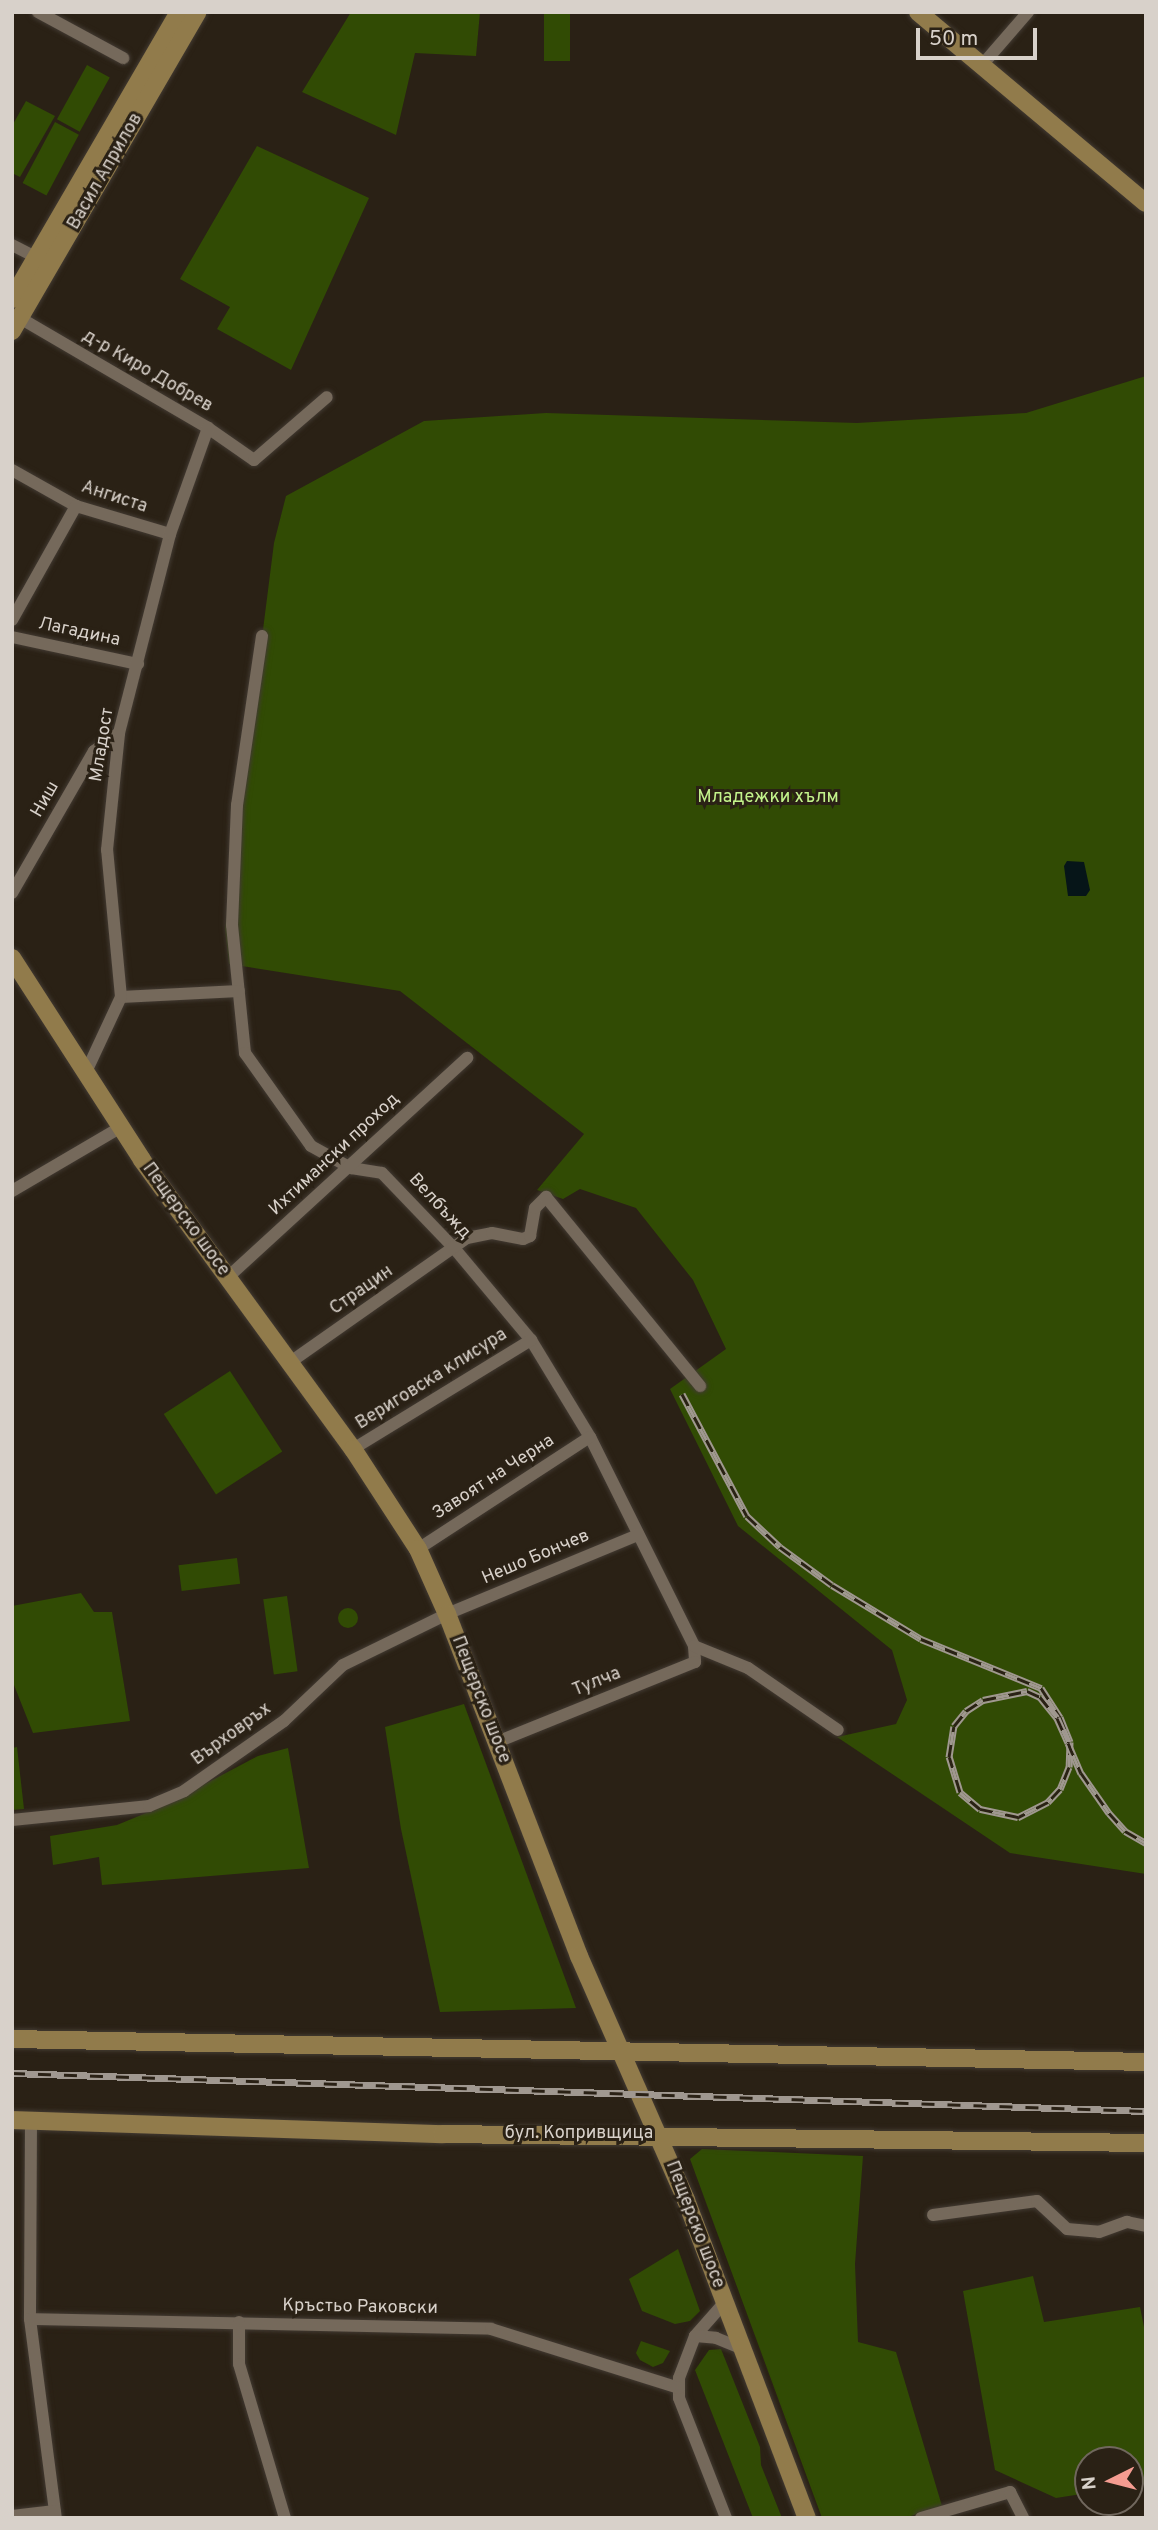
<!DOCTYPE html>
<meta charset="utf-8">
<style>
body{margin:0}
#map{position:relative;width:1158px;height:2530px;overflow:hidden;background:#2a2115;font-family:Overpass,sans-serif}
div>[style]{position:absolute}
.green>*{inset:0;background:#314b04;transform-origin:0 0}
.round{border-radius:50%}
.water>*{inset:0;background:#061518}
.roads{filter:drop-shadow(0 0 2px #423a32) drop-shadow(0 0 2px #423a32)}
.street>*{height:12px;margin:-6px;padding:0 6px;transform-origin:6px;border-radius:6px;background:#75695b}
.secondary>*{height:18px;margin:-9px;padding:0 9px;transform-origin:9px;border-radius:9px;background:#917b4b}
.rail>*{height:7px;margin-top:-3.5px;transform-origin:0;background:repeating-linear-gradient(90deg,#2a2115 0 13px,#a09890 0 26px);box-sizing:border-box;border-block:2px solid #a09890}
span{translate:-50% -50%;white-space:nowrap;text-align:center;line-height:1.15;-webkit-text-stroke:6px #2a2115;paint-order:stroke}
.street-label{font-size:18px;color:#d8d1ca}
.park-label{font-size:18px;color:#c3f38b}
.frame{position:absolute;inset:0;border:14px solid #d8d1ca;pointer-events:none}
.north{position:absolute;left:1074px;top:2446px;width:70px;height:70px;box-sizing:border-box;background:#2a2115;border:2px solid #70675d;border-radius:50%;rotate:264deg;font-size:19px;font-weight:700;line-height:28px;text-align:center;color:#d8d1ca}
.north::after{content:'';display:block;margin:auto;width:24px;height:32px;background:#f59c91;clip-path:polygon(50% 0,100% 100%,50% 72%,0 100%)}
.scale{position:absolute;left:916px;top:28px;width:121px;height:32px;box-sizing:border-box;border:4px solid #d8d1ca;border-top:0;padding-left:9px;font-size:21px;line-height:24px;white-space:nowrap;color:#d8d1ca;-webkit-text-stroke:5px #2a2115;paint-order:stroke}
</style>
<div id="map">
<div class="green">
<i style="clip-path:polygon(351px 12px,480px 12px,476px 56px,415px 53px,396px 135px,302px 92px)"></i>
<i style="left:544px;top:12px;width:26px;height:49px"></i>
<i style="left:87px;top:65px;width:26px;height:62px;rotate:29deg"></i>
<i style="clip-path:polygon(26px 101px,55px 116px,20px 177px,12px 173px,12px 126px)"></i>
<i style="left:55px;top:122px;width:27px;height:69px;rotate:28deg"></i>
<i style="clip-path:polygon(257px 146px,369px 198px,291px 370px,217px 329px,230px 307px,180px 279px)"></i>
<i style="clip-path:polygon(1146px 376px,1146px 1874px,1010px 1853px,837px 1737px,896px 1724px,907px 1700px,892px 1650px,738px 1526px,670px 1389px,726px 1349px,693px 1280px,636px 1208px,580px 1189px,563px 1199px,537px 1190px,584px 1134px,400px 991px,229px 964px,225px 929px,274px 543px,286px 496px,424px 421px,546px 413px,857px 423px,1026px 413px)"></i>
<i style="left:230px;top:1371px;width:96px;height:79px;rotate:57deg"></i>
<i style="left:237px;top:1558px;width:26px;height:59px;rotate:83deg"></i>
<i style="clip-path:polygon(81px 1593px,94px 1612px,112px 1612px,130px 1721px,33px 1733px,12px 1680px,12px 1606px)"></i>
<i style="left:287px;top:1596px;width:76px;height:24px;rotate:82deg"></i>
<i class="round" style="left:338px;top:1608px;width:20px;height:20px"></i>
<i style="clip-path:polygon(464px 1704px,576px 2008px,440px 2012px,401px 1829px,385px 1727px)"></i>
<i style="clip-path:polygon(17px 1747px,24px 1809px,12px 1810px,12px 1748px)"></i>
<i style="clip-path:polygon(288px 1748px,309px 1868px,102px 1885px,99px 1857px,53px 1865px,50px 1836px,117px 1825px,163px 1806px,258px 1756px)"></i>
<i style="clip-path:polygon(702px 2149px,863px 2156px,855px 2264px,858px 2342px,896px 2352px,942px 2506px,905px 2518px,822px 2518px,690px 2159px)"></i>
<i style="clip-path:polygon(678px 2249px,700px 2311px,690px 2321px,675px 2324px,642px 2311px,629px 2279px)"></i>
<i style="clip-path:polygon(1033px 2276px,1044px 2322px,1140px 2307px,1146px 2337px,1146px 2483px,1130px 2485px,1130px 2460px,1088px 2460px,1088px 2493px,1056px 2498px,995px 2470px,963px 2291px)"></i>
<i style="clip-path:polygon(641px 2341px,670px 2351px,663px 2363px,653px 2367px,640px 2360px,636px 2353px)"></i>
<i style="clip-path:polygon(721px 2349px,760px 2447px,761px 2465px,782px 2518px,753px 2518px,695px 2370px,709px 2350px)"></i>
</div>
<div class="water">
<i style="clip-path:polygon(1067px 861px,1084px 862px,1090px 890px,1086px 896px,1068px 896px,1064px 866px)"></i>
</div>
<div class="roads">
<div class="street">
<i style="left:38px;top:12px;width:97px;rotate:28.4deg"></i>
<i style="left:983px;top:64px;width:69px;rotate:-49.1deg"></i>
<i style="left:12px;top:245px;width:27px;rotate:27deg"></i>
<i style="left:20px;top:318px;width:218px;rotate:30.3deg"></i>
<i style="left:208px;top:428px;width:56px;rotate:34.8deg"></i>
<i style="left:254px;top:460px;width:96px;rotate:-40.8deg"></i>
<i style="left:12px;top:470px;width:73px;rotate:29.4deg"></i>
<i style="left:76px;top:506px;width:98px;rotate:16.6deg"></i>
<i style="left:12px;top:620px;width:131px;rotate:-60.7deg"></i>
<i style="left:262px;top:636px;width:171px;rotate:98.4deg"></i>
<i style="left:237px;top:805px;width:120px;rotate:92.4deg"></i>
<i style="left:232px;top:925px;width:129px;rotate:84.2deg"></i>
<i style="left:245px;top:1053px;width:114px;rotate:54.6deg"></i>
<i style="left:311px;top:1146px;width:46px;rotate:28.8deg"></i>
<i style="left:351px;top:1168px;width:31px;rotate:9deg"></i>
<i style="left:382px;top:1173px;width:104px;rotate:46.2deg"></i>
<i style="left:454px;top:1248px;width:120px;rotate:50.1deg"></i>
<i style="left:531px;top:1340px;width:114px;rotate:58.7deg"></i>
<i style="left:590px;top:1437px;width:233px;rotate:63.5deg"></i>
<i style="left:694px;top:1646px;width:16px;rotate:86deg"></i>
<i style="left:695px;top:1662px;width:214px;rotate:158deg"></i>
<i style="left:12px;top:637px;width:129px;rotate:12.1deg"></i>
<i style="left:12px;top:893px;width:164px;rotate:-60deg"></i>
<i style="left:94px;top:751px;width:31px;rotate:-36deg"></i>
<i style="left:121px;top:997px;width:118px;rotate:-2.9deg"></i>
<i style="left:86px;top:1072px;width:83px;rotate:-65deg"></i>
<i style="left:121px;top:997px;width:148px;rotate:-95.4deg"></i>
<i style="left:107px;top:850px;width:118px;rotate:-84.1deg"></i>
<i style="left:119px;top:733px;width:205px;rotate:-75.6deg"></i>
<i style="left:170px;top:534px;width:113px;rotate:-70.3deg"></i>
<i style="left:12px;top:1191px;width:126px;rotate:-30.4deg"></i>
<i style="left:227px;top:1278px;width:326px;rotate:-42.5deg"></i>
<i style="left:289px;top:1363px;width:218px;rotate:-35.1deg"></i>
<i style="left:467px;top:1238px;width:25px;rotate:-11deg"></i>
<i style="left:492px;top:1233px;width:32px;rotate:11deg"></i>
<i style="left:523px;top:1239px;width:8px;rotate:-23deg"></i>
<i style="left:530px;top:1236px;width:28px;rotate:-80deg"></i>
<i style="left:535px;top:1208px;width:16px;rotate:-45deg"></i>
<i style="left:546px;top:1197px;width:244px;rotate:50.8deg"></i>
<i style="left:353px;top:1449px;width:209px;rotate:-31.5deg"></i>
<i style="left:418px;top:1549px;width:205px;rotate:-33.1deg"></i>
<i style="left:694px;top:1646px;width:58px;rotate:22.2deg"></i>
<i style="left:748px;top:1668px;width:109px;rotate:34.6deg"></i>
<i style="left:12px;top:1820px;width:138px;rotate:-5.8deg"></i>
<i style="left:149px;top:1806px;width:38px;rotate:-23deg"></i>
<i style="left:184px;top:1791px;width:122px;rotate:-35deg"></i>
<i style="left:284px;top:1721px;width:81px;rotate:-43.5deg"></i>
<i style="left:343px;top:1665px;width:116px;rotate:-26.1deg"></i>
<i style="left:447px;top:1614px;width:207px;rotate:-22.5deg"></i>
<i style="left:31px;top:2121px;width:198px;rotate:90.3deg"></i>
<i style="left:30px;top:2319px;width:201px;rotate:82.6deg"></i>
<i style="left:933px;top:2215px;width:105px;rotate:-7.7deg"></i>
<i style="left:1037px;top:2201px;width:41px;rotate:43deg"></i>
<i style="left:1067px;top:2229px;width:32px;rotate:5deg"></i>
<i style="left:1099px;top:2232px;width:30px;rotate:-20deg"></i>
<i style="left:1127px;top:2222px;width:19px;rotate:12deg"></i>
<i style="left:724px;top:2303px;width:44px;rotate:131.3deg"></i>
<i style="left:695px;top:2336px;width:45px;rotate:110.9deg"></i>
<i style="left:679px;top:2378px;width:20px;rotate:90deg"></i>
<i style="left:679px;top:2398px;width:129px;rotate:68.6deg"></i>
<i style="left:30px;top:2319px;width:461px;rotate:1.2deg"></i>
<i style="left:491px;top:2329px;width:197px;rotate:17.4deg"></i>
<i style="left:239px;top:2322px;width:42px;rotate:90deg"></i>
<i style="left:239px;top:2364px;width:161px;rotate:73.4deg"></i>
<i style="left:695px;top:2336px;width:21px;rotate:5deg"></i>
<i style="left:716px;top:2338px;width:27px;rotate:22deg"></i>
<i style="left:12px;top:2516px;width:43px;rotate:-6.6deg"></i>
<i style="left:921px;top:2518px;width:93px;rotate:-16.3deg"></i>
<i style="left:1010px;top:2492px;width:29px;rotate:63deg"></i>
</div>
<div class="secondary">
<i style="left:918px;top:12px;width:297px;rotate:40deg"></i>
<i style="left:12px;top:299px;width:332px;rotate:-59.8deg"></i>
<i style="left:12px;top:331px;width:369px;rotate:-59.8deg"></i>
<i style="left:12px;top:958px;width:240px;rotate:57.2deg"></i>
<i style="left:142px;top:1160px;width:358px;rotate:53.9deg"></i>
<i style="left:353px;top:1449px;width:119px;rotate:57deg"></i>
<i style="left:418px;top:1549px;width:71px;rotate:66deg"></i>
<i style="left:447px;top:1614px;width:367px;rotate:68.9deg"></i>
<i style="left:579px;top:1956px;width:266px;rotate:66.3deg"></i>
<i style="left:686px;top:2200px;width:340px;rotate:69.2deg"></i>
<i style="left:12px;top:2039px;width:1134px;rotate:1.16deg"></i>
<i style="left:12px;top:2120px;width:430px;rotate:1.9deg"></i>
<i style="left:442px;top:2134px;width:704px;rotate:0.73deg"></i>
</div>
</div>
<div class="rail">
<i style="left:682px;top:1394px;width:138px;rotate:62deg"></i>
<i style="left:747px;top:1516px;width:45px;rotate:43.2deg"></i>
<i style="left:780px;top:1547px;width:64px;rotate:36.2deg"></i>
<i style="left:832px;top:1585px;width:104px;rotate:31.2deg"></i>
<i style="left:921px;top:1639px;width:130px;rotate:22.2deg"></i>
<i style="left:1041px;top:1688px;width:35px;rotate:57deg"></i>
<i style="left:1060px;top:1717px;width:27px;rotate:68deg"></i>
<i style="left:1070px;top:1742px;width:25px;rotate:92deg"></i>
<i style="left:1069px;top:1767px;width:24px;rotate:112deg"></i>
<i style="left:1060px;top:1789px;width:18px;rotate:133deg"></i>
<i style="left:1048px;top:1802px;width:34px;rotate:153deg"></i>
<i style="left:1018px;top:1817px;width:39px;rotate:-168deg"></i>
<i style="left:980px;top:1809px;width:26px;rotate:-140deg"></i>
<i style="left:960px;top:1792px;width:37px;rotate:-107deg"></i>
<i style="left:949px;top:1757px;width:31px;rotate:-81deg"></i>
<i style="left:954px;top:1726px;width:19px;rotate:-51deg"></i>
<i style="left:966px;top:1711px;width:20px;rotate:-33deg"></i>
<i style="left:983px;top:1700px;width:45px;rotate:-11.6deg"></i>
<i style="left:1027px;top:1691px;width:14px;rotate:25deg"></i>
<i style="left:1040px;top:1697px;width:27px;rotate:51deg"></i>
<i style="left:1057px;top:1718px;width:27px;rotate:66deg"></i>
<i style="left:1068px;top:1743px;width:33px;rotate:67deg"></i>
<i style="left:1081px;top:1773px;width:49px;rotate:55deg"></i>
<i style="left:1109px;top:1813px;width:24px;rotate:48deg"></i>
<i style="left:1125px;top:1831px;width:24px;rotate:30deg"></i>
<i style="left:12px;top:2073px;width:1135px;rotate:1.92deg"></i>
</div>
<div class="street-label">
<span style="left:106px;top:172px;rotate:-60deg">Васил Априлов</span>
<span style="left:147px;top:372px;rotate:30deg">д-р Киро Добрев</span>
<span style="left:114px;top:498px;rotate:18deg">Ангиста</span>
<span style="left:79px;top:633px;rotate:12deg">Лагадина</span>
<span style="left:103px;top:745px;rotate:-81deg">Младост</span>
<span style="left:46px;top:800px;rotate:-60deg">Ниш</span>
<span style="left:335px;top:1155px;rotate:-43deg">Ихтимански проход</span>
<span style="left:439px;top:1207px;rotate:47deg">Велбъжд</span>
<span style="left:185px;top:1220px;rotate:54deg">Пещерско шосе</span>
<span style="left:362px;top:1291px;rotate:-35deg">Страцин</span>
<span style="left:432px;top:1380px;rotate:-32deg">Вериговска клисура</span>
<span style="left:494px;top:1478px;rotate:-33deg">Завоят на Черна</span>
<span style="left:536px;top:1558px;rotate:-23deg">Нешо Бончев</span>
<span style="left:597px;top:1683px;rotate:-22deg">Тулча</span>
<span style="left:480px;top:1700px;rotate:69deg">Пещерско шосе</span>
<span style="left:232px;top:1735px;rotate:-36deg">Върховръх</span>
<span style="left:579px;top:2134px">бул. Копривщица</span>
<span style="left:694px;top:2225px;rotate:69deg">Пещерско шосе</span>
<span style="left:360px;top:2308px;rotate:1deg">Кръстьо Раковски</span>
</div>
<div class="park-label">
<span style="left:768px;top:798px">Младежки хълм</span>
</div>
<div class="frame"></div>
<div class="north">N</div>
<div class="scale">50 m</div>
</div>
